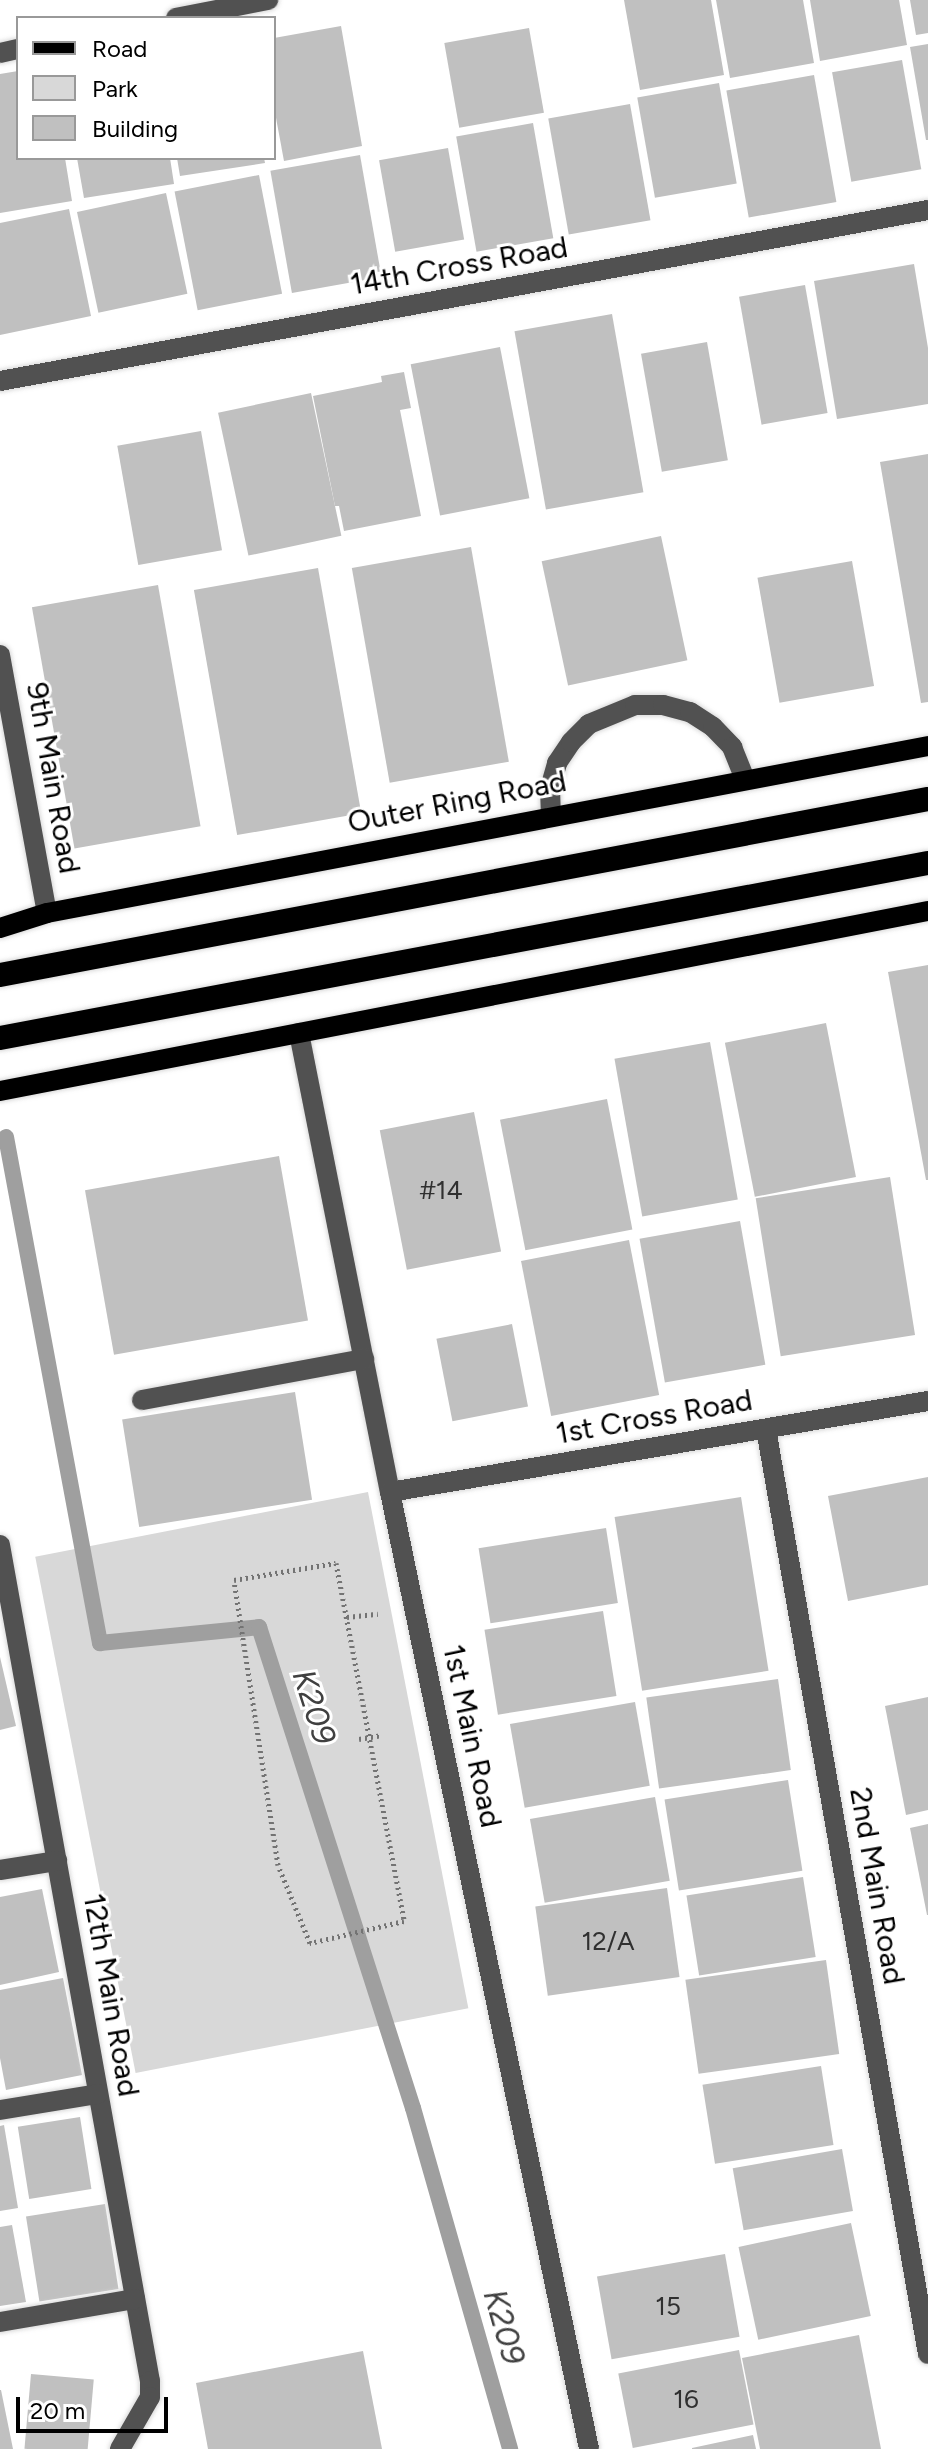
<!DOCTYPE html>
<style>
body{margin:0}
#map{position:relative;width:928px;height:2449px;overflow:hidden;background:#fff;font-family:Figtree,sans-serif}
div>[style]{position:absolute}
.green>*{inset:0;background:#d8d8d8;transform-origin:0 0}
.stream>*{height:16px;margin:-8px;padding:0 8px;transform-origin:8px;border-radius:8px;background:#9f9f9f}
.building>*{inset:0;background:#c0c0c0;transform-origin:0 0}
.path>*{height:5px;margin-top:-2.5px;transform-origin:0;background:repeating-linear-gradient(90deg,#737373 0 2px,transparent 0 6px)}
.roads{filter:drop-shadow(0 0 2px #dbdbdb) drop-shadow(0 0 2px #dbdbdb)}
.minor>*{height:20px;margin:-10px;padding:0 10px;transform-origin:10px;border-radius:10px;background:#515151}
.major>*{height:20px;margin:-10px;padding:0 10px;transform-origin:10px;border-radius:10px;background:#000}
.highway>*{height:24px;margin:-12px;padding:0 12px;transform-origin:12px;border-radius:12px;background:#000}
span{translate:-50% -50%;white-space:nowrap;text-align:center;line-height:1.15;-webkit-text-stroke:6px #fff;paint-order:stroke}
.number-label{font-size:26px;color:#303030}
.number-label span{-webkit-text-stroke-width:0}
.street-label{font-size:30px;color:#000}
.water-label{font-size:32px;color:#404040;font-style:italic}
.legend{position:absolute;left:16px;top:16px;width:260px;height:144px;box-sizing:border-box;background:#fff;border:2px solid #999;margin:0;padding:10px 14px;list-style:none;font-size:24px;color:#000}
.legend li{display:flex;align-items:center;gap:16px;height:40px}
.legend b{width:40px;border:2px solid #999}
.scale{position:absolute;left:16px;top:2397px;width:152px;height:36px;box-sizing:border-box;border:4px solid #000;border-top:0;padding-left:10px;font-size:24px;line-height:28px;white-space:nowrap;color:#000;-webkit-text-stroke:6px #fff;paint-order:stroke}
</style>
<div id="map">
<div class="green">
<i style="left:368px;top:1492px;width:526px;height:339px;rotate:79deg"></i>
</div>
<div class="stream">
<i style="left:6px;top:1137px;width:515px;rotate:79.48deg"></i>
<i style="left:100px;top:1643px;width:160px;rotate:-5.7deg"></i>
<i style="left:259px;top:1627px;width:505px;rotate:72.25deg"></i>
<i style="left:413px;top:2108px;width:355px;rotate:74.1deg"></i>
</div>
<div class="building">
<i style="clip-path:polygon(624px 0,711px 0,724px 75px,640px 90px)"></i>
<i style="clip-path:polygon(716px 0,803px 0,814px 63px,730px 78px)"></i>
<i style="clip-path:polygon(810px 0,899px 0,907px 45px,820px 61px)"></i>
<i style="clip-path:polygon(910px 0,928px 0,928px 33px,916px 35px)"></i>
<i style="clip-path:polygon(341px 26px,362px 146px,284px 161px,274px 107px,274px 38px)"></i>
<i style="left:529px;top:28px;width:86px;height:86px;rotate:80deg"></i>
<i style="clip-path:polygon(928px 44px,928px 140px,926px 140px,910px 47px)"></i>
<i style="left:902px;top:60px;width:111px;height:71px;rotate:80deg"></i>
<i style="clip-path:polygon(18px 71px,18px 158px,65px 158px,72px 201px,0 213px,0 74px)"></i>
<i style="left:814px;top:75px;width:129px;height:89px;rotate:80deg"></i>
<i style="left:719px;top:83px;width:102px;height:83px;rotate:80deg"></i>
<i style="left:630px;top:104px;width:118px;height:83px;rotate:80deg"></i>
<i style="left:533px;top:123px;width:117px;height:78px;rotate:80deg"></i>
<i style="left:448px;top:148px;width:93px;height:70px;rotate:80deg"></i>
<i style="left:360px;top:155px;width:124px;height:91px;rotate:80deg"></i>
<i style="clip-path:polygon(77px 158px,170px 158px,174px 184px,84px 198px)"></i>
<i style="clip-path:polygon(177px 158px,264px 158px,265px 163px,180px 176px)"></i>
<i style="left:259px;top:175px;width:121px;height:86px;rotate:79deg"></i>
<i style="left:166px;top:193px;width:103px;height:91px;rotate:78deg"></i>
<i style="clip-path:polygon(69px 209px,91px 316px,0 335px,0 223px)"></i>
<i style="clip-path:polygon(914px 264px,928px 348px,928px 404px,837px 419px,814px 281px)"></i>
<i style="left:805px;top:285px;width:130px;height:67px;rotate:80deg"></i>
<i style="left:612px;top:314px;width:181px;height:99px;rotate:80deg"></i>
<i style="left:707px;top:342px;width:120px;height:67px;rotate:80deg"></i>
<i style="left:500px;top:347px;width:154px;height:91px;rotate:79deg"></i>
<i style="clip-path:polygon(404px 372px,411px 408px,400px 410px,421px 516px,344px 531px,339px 506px,335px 506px,313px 396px,382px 382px,381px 376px)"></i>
<i style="left:311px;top:393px;width:146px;height:95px;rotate:78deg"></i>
<i style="left:201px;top:431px;width:121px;height:85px;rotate:80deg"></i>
<i style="clip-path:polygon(928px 454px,928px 702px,921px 703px,880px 462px)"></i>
<i style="left:661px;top:536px;width:127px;height:122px;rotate:78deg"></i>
<i style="left:471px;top:547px;width:218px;height:121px;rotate:80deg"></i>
<i style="left:852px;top:561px;width:127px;height:96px;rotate:80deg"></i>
<i style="left:318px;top:568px;width:249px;height:126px;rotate:80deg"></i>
<i style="left:158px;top:585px;width:245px;height:128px;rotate:80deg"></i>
<i style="clip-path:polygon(928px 965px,928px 1180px,926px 1180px,888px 972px)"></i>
<i style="left:826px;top:1023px;width:157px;height:103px;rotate:79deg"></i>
<i style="left:710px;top:1042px;width:160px;height:97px;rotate:80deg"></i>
<i style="left:607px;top:1099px;width:133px;height:109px;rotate:79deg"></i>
<i style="left:474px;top:1112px;width:142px;height:96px;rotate:79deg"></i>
<i style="left:279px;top:1156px;width:167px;height:197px;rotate:80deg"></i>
<i style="left:890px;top:1177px;width:160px;height:136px;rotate:81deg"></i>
<i style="left:740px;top:1221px;width:146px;height:102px;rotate:80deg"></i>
<i style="left:629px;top:1240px;width:158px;height:110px;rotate:79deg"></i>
<i style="left:512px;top:1324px;width:84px;height:77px;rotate:79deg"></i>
<i style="left:295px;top:1392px;width:109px;height:175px;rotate:81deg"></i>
<i style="clip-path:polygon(928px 1477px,928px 1585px,848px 1601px,828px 1496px)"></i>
<i style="left:741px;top:1497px;width:176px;height:128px;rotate:81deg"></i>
<i style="left:606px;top:1528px;width:76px;height:129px;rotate:81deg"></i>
<i style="left:603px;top:1611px;width:86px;height:120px;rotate:81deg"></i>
<i style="clip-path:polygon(0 1657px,16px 1726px,0 1730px)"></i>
<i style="left:778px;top:1679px;width:92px;height:133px;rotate:82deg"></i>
<i style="clip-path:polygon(928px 1697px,928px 1810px,906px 1815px,885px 1706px)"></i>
<i style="left:635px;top:1702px;width:85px;height:127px;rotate:80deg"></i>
<i style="left:788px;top:1780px;width:92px;height:125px;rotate:81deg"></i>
<i style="left:655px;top:1797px;width:85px;height:127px;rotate:80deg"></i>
<i style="clip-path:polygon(928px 1824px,928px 1915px,927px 1915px,910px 1828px)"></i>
<i style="left:803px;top:1877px;width:81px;height:118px;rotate:81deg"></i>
<i style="left:667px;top:1888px;width:90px;height:133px;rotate:82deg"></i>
<i style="clip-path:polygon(42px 1889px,59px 1972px,0 1985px,0 1897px)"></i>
<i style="left:826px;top:1960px;width:95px;height:142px;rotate:82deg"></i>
<i style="clip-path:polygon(63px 1978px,82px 2075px,6px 2090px,0 2058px,0 1990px)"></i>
<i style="left:821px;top:2066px;width:80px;height:120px;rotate:81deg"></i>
<i style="left:80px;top:2117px;width:73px;height:63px;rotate:81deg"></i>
<i style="clip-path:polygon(4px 2125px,18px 2208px,0 2211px,0 2126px)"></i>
<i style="left:842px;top:2149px;width:63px;height:111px;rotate:80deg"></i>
<i style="left:105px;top:2204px;width:86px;height:80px;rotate:81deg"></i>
<i style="left:851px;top:2223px;width:95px;height:115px;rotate:78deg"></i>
<i style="clip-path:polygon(12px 2225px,26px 2302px,0 2306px,0 2227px)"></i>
<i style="left:725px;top:2254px;width:84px;height:130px;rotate:80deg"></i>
<i style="clip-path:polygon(859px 2335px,881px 2449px,760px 2449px,742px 2358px)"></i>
<i style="left:739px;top:2350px;width:76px;height:123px;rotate:79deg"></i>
<i style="clip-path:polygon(363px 2351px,382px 2449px,208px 2449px,196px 2383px)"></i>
<i style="left:31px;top:2374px;width:63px;height:75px;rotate:5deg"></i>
<i style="clip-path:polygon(0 2390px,1px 2390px,13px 2449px,0 2449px)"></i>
<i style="clip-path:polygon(753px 2435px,756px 2449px,692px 2449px,692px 2448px)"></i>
</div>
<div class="path">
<i style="left:336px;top:1563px;width:364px;rotate:79.2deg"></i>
<i style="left:404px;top:1921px;width:97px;rotate:166.8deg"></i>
<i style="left:310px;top:1943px;width:84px;rotate:-112.3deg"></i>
<i style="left:278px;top:1865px;width:288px;rotate:-98.8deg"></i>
<i style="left:234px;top:1580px;width:103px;rotate:-9.5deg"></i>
<i style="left:347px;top:1617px;width:31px;rotate:-6deg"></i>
<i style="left:359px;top:1739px;width:22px;rotate:-10deg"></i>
</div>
<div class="roads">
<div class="minor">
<i style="left:176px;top:18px;width:94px;rotate:-11.1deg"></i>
<i style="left:0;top:53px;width:18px;rotate:-13deg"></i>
<i style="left:0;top:381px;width:944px;rotate:-10.44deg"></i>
<i style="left:0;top:655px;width:262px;rotate:79.7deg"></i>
<i style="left:551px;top:817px;width:29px;rotate:-92deg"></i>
<i style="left:550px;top:788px;width:26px;rotate:-74deg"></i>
<i style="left:557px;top:763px;width:25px;rotate:-56deg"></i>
<i style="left:571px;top:742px;width:25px;rotate:-45deg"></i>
<i style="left:589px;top:724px;width:50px;rotate:-22.4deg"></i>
<i style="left:635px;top:705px;width:28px"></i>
<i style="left:663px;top:705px;width:28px;rotate:15deg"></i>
<i style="left:690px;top:712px;width:27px;rotate:33deg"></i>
<i style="left:713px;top:727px;width:28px;rotate:46deg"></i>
<i style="left:732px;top:747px;width:35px;rotate:68deg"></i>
<i style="left:299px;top:1033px;width:468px;rotate:78.8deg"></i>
<i style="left:390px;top:1492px;width:977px;rotate:78.25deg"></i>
<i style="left:142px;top:1400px;width:226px;rotate:-10.5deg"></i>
<i style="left:766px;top:1429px;width:939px;rotate:80.07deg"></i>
<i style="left:390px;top:1492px;width:546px;rotate:-9.6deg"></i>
<i style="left:0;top:1545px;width:849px;rotate:79.83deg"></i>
<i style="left:150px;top:2381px;width:16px;rotate:90deg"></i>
<i style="left:150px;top:2397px;width:60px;rotate:120deg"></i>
<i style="left:0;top:1870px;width:58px;rotate:-9deg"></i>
<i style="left:0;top:2110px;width:99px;rotate:-9.3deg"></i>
<i style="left:0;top:2322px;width:137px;rotate:-9.7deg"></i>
</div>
<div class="major">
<i style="left:0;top:928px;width:49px;rotate:-17.7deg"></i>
<i style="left:47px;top:913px;width:897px;rotate:-10.73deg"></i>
<i style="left:0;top:1091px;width:945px;rotate:-10.98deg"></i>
</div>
<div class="highway">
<i style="left:0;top:975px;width:945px;rotate:-10.74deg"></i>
<i style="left:0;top:1038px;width:944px;rotate:-10.68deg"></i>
</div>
</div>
<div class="number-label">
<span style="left:441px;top:1191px">#14</span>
<span style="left:608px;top:1942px">12/A</span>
<span style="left:668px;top:2307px">15</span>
<span style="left:686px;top:2400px">16</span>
</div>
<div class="street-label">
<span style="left:459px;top:266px;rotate:-10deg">14th Cross Road</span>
<span style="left:53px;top:778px;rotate:80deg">9th Main Road</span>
<span style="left:457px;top:802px;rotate:-11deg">Outer Ring Road</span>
<span style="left:654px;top:1417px;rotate:-10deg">1st Cross Road</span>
<span style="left:472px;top:1736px;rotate:78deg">1st Main Road</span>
<span style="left:877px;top:1886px;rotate:80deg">2nd Main Road</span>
<span style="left:111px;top:1995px;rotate:80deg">12th Main Road</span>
</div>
<div class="water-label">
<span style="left:314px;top:1707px;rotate:72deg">K209</span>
<span style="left:504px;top:2327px;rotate:74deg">K209</span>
</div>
<ul class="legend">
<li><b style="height:10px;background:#000"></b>Road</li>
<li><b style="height:22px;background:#d8d8d8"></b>Park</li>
<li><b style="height:22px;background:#c0c0c0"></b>Building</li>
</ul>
<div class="scale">20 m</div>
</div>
